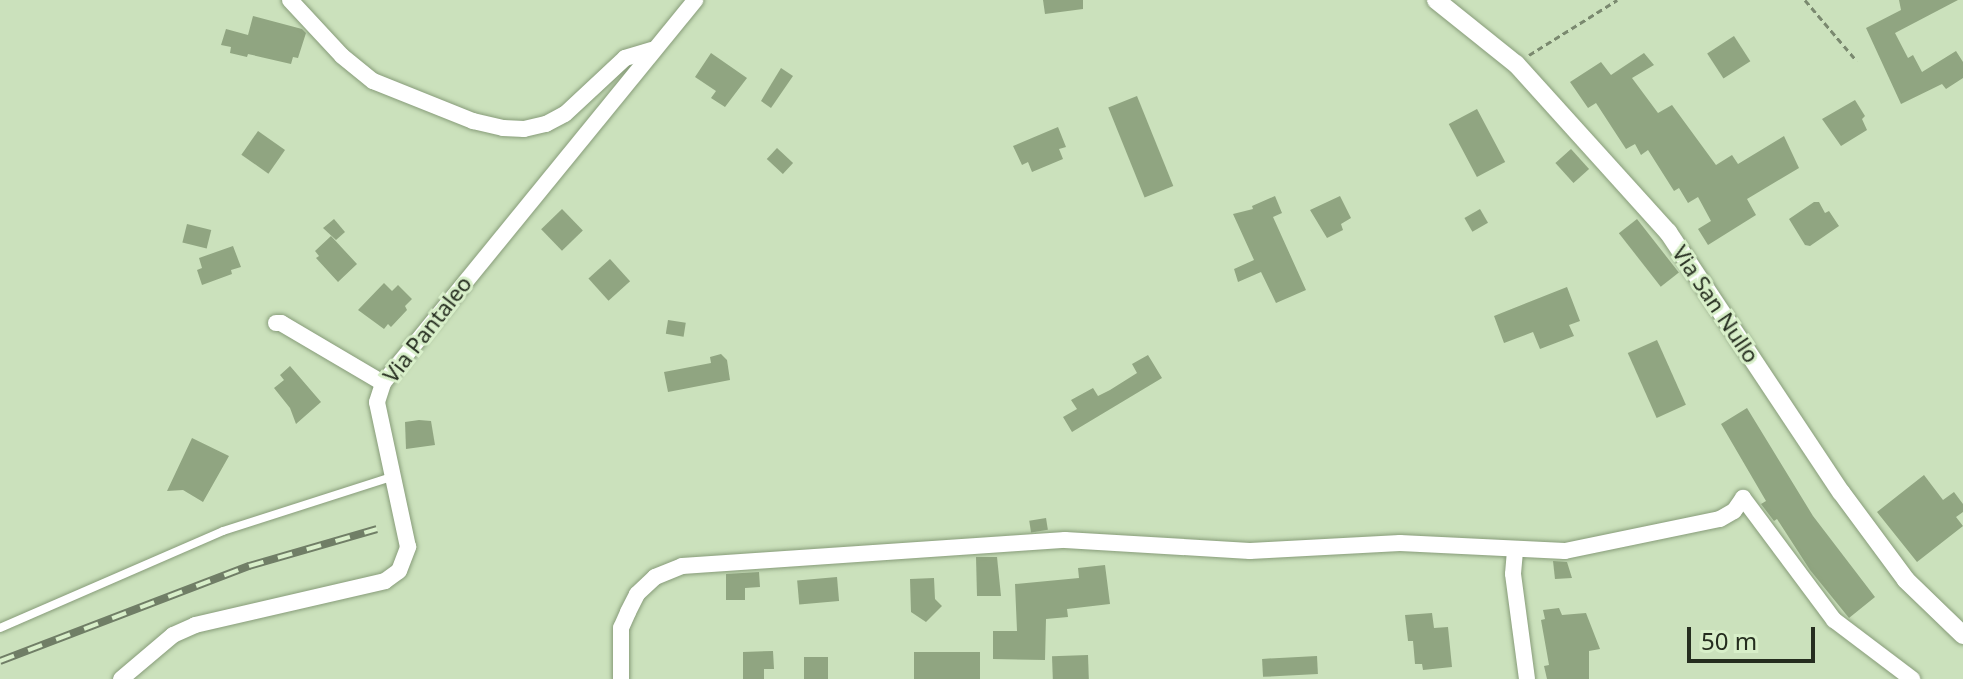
<!DOCTYPE html>
<style>
body{margin:0}
#map{position:relative;width:1963px;height:679px;overflow:hidden;background:#cbe1bc;font-family:"Noto Sans",sans-serif}
div>[style]{position:absolute}
.building>*{inset:0;background:#90a581;transform-origin:0 0}
.path>*{height:3px;margin-top:-1.5px;transform-origin:0;background:repeating-linear-gradient(90deg,#7a896f 0 6px,transparent 0 10px)}
.roads{filter:drop-shadow(0 0 2px #879c79) drop-shadow(0 0 2px #879c79)}
.service>*{height:8px;margin:-4px;padding:0 4px;transform-origin:4px;border-radius:4px;background:#fff}
.minor>*{height:16px;margin:-8px;padding:0 8px;transform-origin:8px;border-radius:8px;background:#fff}
.tertiary>*{height:18px;margin:-9px;padding:0 9px;transform-origin:9px;border-radius:9px;background:#fff}
.rail>*{height:8px;margin-top:-4px;transform-origin:0;background:repeating-linear-gradient(90deg,#d8efc9 0 15px,#707e66 0 30px);box-sizing:border-box;border-block:2px solid #707e66}
span{translate:-50% -50%;white-space:nowrap;text-align:center;line-height:1.15;-webkit-text-stroke:6px #d8efc9;paint-order:stroke}
.street-label{font-size:22px;color:#252d1f}
.scale{position:absolute;left:1687px;top:627px;width:128px;height:36px;box-sizing:border-box;border:4px solid #252d1f;border-top:0;padding-left:10px;font-size:24px;line-height:28px;white-space:nowrap;color:#252d1f;-webkit-text-stroke:6px #d8efc9;paint-order:stroke}
</style>
<div id="map">
<div class="building">
<i style="clip-path:polygon(1043px 0,1083px 0,1083px 9px,1045px 14px)"></i>
<i style="clip-path:polygon(1899px 0,1958px 0,1895px 33px,1908px 58px,1913px 55px,1922px 72px,1956px 51px,1963px 62px,1963px 78px,1946px 89px,1942px 84px,1901px 104px,1866px 28px,1901px 10px)"></i>
<i style="clip-path:polygon(253px 16px,302px 29px,306px 33px,298px 58px,293px 57px,291px 64px,248px 54px,247px 57px,230px 53px,231px 47px,221px 45px,226px 29px,248px 35px)"></i>
<i style="left:1734px;top:36px;width:30px;height:32px;rotate:57deg"></i>
<i style="clip-path:polygon(711px 53px,747px 78px,725px 107px,711px 98px,716px 91px,695px 77px)"></i>
<i style="clip-path:polygon(1644px 53px,1654px 65px,1632px 78px,1658px 113px,1672px 105px,1716px 165px,1732px 155px,1738px 164px,1784px 136px,1799px 168px,1747px 199px,1756px 215px,1708px 245px,1698px 229px,1711px 221px,1698px 197px,1688px 203px,1679px 188px,1674px 191px,1648px 150px,1641px 155px,1635px 144px,1626px 149px,1596px 103px,1588px 108px,1570px 82px,1601px 62px,1611px 75px)"></i>
<i style="clip-path:polygon(781px 68px,793px 76px,771px 108px,761px 101px)"></i>
<i style="left:1137px;top:96px;width:97px;height:31px;rotate:68deg"></i>
<i style="clip-path:polygon(1855px 100px,1865px 116px,1862px 119px,1867px 130px,1841px 146px,1822px 119px)"></i>
<i style="left:1477px;top:109px;width:60px;height:32px;rotate:62deg"></i>
<i style="clip-path:polygon(1058px 127px,1066px 147px,1059px 149px,1063px 159px,1032px 172px,1028px 162px,1022px 165px,1013px 146px)"></i>
<i style="left:258px;top:131px;width:33px;height:29px;rotate:35deg"></i>
<i style="left:777px;top:148px;width:22px;height:15px;rotate:43deg"></i>
<i style="left:1571px;top:149px;width:27px;height:21px;rotate:48deg"></i>
<i style="clip-path:polygon(1275px 196px,1282px 213px,1273px 217px,1306px 290px,1276px 303px,1261px 272px,1238px 282px,1234px 269px,1254px 260px,1233px 214px,1253px 209px,1252px 206px)"></i>
<i style="clip-path:polygon(1340px 196px,1351px 218px,1341px 224px,1343px 230px,1327px 238px,1310px 210px)"></i>
<i style="clip-path:polygon(1814px 202px,1819px 202px,1825px 213px,1829px 211px,1839px 226px,1810px 246px,1805px 245px,1789px 219px)"></i>
<i style="left:562px;top:209px;width:30px;height:29px;rotate:46deg"></i>
<i style="left:1480px;top:209px;width:16px;height:18px;rotate:60deg"></i>
<i style="clip-path:polygon(334px 219px,345px 232px,336px 240px,323px 228px)"></i>
<i style="left:1637px;top:219px;width:68px;height:23px;rotate:52deg"></i>
<i style="left:187px;top:224px;width:25px;height:19px;rotate:14deg"></i>
<i style="clip-path:polygon(331px 236px,357px 264px,338px 282px,316px 258px,319px 256px,315px 251px)"></i>
<i style="clip-path:polygon(233px 246px,241px 267px,231px 270px,232px 274px,202px 285px,197px 270px,202px 268px,199px 258px)"></i>
<i style="left:610px;top:259px;width:30px;height:29px;rotate:48deg"></i>
<i style="clip-path:polygon(384px 283px,392px 291px,398px 285px,412px 299px,405px 306px,407px 310px,391px 327px,388px 324px,384px 329px,358px 310px)"></i>
<i style="clip-path:polygon(1567px 287px,1580px 321px,1569px 325px,1574px 336px,1540px 349px,1533px 332px,1504px 343px,1494px 316px)"></i>
<i style="left:668px;top:320px;width:18px;height:14px;rotate:9deg"></i>
<i style="left:1657px;top:340px;width:71px;height:32px;rotate:66deg"></i>
<i style="clip-path:polygon(721px 354px,727px 360px,730px 380px,668px 392px,664px 372px,711px 363px,710px 357px)"></i>
<i style="clip-path:polygon(1148px 355px,1162px 378px,1072px 432px,1063px 417px,1077px 409px,1071px 400px,1093px 388px,1098px 396px,1110px 390px,1137px 373px,1132px 364px)"></i>
<i style="clip-path:polygon(290px 366px,321px 402px,296px 424px,290px 408px,274px 388px,284px 380px,280px 375px)"></i>
<i style="clip-path:polygon(1747px 408px,1813px 516px,1875px 597px,1849px 618px,1810px 570px,1777px 519px,1774px 521px,1761px 504px,1766px 501px,1721px 424px)"></i>
<i style="clip-path:polygon(419px 420px,431px 421px,435px 445px,406px 449px,405px 422px)"></i>
<i style="clip-path:polygon(192px 438px,229px 456px,203px 502px,183px 490px,167px 491px)"></i>
<i style="clip-path:polygon(1924px 475px,1943px 500px,1954px 492px,1963px 504px,1963px 512px,1956px 517px,1963px 526px,1917px 562px,1877px 512px)"></i>
<i style="left:1046px;top:518px;width:12px;height:17px;rotate:81deg"></i>
<i style="clip-path:polygon(976px 557px,997px 557px,1001px 596px,977px 596px)"></i>
<i style="clip-path:polygon(1553px 561px,1567px 562px,1572px 578px,1555px 579px)"></i>
<i style="clip-path:polygon(1105px 565px,1110px 604px,1067px 609px,1068px 617px,1046px 619px,1045px 660px,993px 659px,993px 631px,1017px 631px,1015px 584px,1079px 578px,1078px 568px)"></i>
<i style="clip-path:polygon(759px 572px,760px 587px,745px 588px,745px 600px,726px 600px,726px 574px)"></i>
<i style="left:837px;top:577px;width:24px;height:40px;rotate:85deg"></i>
<i style="clip-path:polygon(934px 578px,935px 599px,942px 606px,926px 622px,911px 612px,910px 579px)"></i>
<i style="clip-path:polygon(1559px 608px,1562px 615px,1586px 613px,1600px 649px,1589px 651px,1589px 679px,1547px 679px,1544px 666px,1549px 665px,1541px 620px,1545px 619px,1543px 610px)"></i>
<i style="clip-path:polygon(1432px 613px,1434px 628px,1448px 627px,1452px 667px,1423px 670px,1422px 664px,1415px 664px,1413px 641px,1408px 641px,1405px 615px)"></i>
<i style="clip-path:polygon(773px 651px,774px 669px,764px 669px,764px 679px,743px 679px,743px 652px)"></i>
<i style="left:914px;top:652px;width:66px;height:27px"></i>
<i style="left:1088px;top:655px;width:24px;height:36px;rotate:88deg"></i>
<i style="left:1317px;top:656px;width:18px;height:55px;rotate:87deg"></i>
<i style="left:804px;top:657px;width:24px;height:22px"></i>
</div>
<div class="path">
<i style="left:1805px;top:0;width:80px;rotate:49.6deg"></i>
<i style="left:1529px;top:55px;width:104px;rotate:-32deg"></i>
</div>
<div class="roads">
<div class="service">
<i style="left:0;top:628px;width:243px;rotate:-23.5deg"></i>
<i style="left:223px;top:531px;width:176px;rotate:-17.8deg"></i>
</div>
<div class="minor">
<i style="left:290px;top:0;width:76px;rotate:47.1deg"></i>
<i style="left:342px;top:56px;width:40px;rotate:39deg"></i>
<i style="left:373px;top:81px;width:108px;rotate:21.8deg"></i>
<i style="left:473px;top:121px;width:31px;rotate:13deg"></i>
<i style="left:503px;top:128px;width:21px;rotate:3deg"></i>
<i style="left:524px;top:129px;width:23px;rotate:-13deg"></i>
<i style="left:546px;top:124px;width:21px;rotate:-28deg"></i>
<i style="left:565px;top:114px;width:82px;rotate:-43deg"></i>
<i style="left:625px;top:58px;width:28px;rotate:-17deg"></i>
<i style="left:276px;top:323px;width:5px"></i>
<i style="left:281px;top:323px;width:118px;rotate:30.5deg"></i>
<i style="left:1515px;top:551px;width:23px;rotate:95deg"></i>
<i style="left:1513px;top:574px;width:106px;rotate:82.4deg"></i>
<i style="left:121px;top:679px;width:68px;rotate:-40.2deg"></i>
<i style="left:173px;top:635px;width:24px;rotate:-24deg"></i>
<i style="left:195px;top:625px;width:195px;rotate:-13deg"></i>
<i style="left:385px;top:581px;width:17px;rotate:-36deg"></i>
<i style="left:399px;top:571px;width:26px;rotate:-69deg"></i>
<i style="left:408px;top:547px;width:148px;rotate:-102.1deg"></i>
<i style="left:377px;top:402px;width:20px;rotate:-72deg"></i>
<i style="left:383px;top:383px;width:494px;rotate:-50.8deg"></i>
<i style="left:621px;top:679px;width:51px;rotate:-90deg"></i>
<i style="left:621px;top:628px;width:17px;rotate:-66deg"></i>
<i style="left:628px;top:612px;width:20px;rotate:-63deg"></i>
<i style="left:637px;top:594px;width:25px;rotate:-43deg"></i>
<i style="left:655px;top:577px;width:29px;rotate:-22deg"></i>
<i style="left:682px;top:566px;width:384px;rotate:-3.9deg"></i>
<i style="left:1065px;top:540px;width:185px;rotate:3.4deg"></i>
<i style="left:1250px;top:551px;width:150px;rotate:-3.1deg"></i>
<i style="left:1400px;top:543px;width:165px;rotate:2.8deg"></i>
<i style="left:1565px;top:551px;width:158px;rotate:-11.7deg"></i>
<i style="left:1720px;top:519px;width:16px;rotate:-30deg"></i>
<i style="left:1734px;top:511px;width:16px;rotate:-55deg"></i>
<i style="left:1743px;top:498px;width:152px;rotate:53.3deg"></i>
<i style="left:1834px;top:620px;width:98px;rotate:37.1deg"></i>
</div>
<div class="tertiary">
<i style="left:1436px;top:0;width:102px;rotate:38.7deg"></i>
<i style="left:1516px;top:64px;width:227px;rotate:47.9deg"></i>
<i style="left:1668px;top:232px;width:312px;rotate:56.4deg"></i>
<i style="left:1841px;top:492px;width:109px;rotate:53.5deg"></i>
<i style="left:1906px;top:580px;width:79px;rotate:44deg"></i>
</div>
</div>
<div class="rail">
<i style="left:0;top:661px;width:267px;rotate:-20.9deg"></i>
<i style="left:249px;top:566px;width:133px;rotate:-16.1deg"></i>
</div>
<div class="street-label">
<span style="left:1716px;top:304px;rotate:56deg">Via San Nullo</span>
<span style="left:427px;top:329px;rotate:-52deg">Via Pantaleo</span>
</div>
<div class="scale">50 m</div>
</div>
